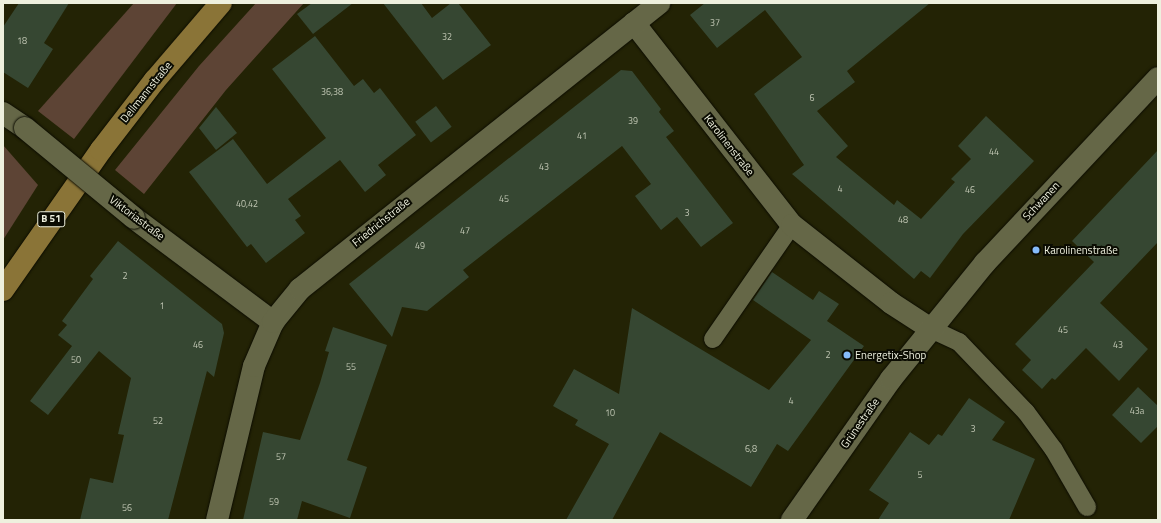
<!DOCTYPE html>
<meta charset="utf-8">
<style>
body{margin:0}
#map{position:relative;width:1161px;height:523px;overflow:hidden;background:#232305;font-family:"Titillium Web",sans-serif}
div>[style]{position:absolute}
.forest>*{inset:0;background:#5d4435}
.building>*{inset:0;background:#364732;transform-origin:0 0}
.roads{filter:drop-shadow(0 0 1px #0c0c00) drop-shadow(0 0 1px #0c0c00)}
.service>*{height:18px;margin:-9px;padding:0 9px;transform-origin:9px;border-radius:9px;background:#656747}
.minor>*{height:22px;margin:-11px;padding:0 11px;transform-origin:11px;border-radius:11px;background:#656747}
.tertiary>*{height:22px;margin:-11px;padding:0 11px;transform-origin:11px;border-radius:11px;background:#656747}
.primary>*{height:22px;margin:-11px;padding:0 11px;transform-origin:11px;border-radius:11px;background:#8a7437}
.bridges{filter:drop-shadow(0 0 1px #0c0c00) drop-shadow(0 0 1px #0c0c00)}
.minor-bridge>*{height:22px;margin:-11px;padding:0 11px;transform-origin:11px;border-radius:11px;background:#656747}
.dots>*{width:11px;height:11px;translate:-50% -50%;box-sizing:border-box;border:2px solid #0b0c02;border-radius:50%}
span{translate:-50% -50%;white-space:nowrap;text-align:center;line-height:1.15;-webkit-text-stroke:4px #0b0c02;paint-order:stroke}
.number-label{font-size:9px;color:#c0c6b3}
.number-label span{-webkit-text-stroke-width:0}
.shield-label span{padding:1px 3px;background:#0b0c02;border:1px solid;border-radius:3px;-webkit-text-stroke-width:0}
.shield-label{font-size:10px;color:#eef0de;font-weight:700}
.street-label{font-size:11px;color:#eef0de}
.poi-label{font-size:11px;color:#eef0de}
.left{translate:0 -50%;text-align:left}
.frame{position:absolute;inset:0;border:4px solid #eef0de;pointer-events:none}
</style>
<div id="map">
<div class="forest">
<i style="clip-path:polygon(134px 3px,177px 3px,74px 139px,38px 111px)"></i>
<i style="clip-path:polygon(256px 3px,304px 3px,226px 90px,144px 194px,115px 170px,199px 66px)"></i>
<i style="clip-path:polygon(3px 145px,38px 185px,3px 240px)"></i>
</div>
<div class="building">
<i style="clip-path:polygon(19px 3px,69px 3px,44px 43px,53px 49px,28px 88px,3px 72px,3px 27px)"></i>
<i style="clip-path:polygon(312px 3px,353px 3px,313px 34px,297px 14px)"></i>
<i style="clip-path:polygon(383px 3px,421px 3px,432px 18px,451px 3px,458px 3px,491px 45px,443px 80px)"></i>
<i style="clip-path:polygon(705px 3px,930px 3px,847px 71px,855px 82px,817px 111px,848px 146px,836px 157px,894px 205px,897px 200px,921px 219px,955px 182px,951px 179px,971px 159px,958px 146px,986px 116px,1034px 161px,963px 234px,930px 278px,921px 271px,914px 279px,792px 174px,804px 165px,754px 94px,802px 57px,765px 10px,717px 48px,690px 15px)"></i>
<i style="clip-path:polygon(315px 36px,354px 86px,363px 79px,374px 93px,380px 88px,416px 135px,378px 165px,386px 175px,365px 192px,340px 160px,288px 199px,301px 216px,295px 220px,305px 233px,266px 263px,251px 244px,247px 247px,189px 172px,233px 139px,267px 184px,326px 138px,272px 69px)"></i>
<i style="clip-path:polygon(621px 70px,632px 71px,661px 109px,659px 112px,674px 131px,666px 137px,733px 223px,701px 247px,677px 217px,661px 230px,635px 196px,651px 184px,622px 146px,463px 270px,469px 277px,427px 311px,402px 307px,392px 337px,349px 284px)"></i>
<i style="left:436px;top:106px;width:26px;height:26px;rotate:53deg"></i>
<i style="clip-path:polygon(216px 107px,237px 133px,216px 150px,199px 128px)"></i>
<i style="clip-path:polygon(1158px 150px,1158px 242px,1100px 303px,1148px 349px,1119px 381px,1086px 348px,1055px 380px,1052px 378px,1042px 389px,1022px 370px,1031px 360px,1015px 344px,1094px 262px,1072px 241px)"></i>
<i style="clip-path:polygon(118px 241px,222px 324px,224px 333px,214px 377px,207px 371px,168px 520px,80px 520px,90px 478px,113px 483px,124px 435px,118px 434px,131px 378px,99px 351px,48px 415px,30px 401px,72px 346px,58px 335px,67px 325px,62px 321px,93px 279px,90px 276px)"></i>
<i style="clip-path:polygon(772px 272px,813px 300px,819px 291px,839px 304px,827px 321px,864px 346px,788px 451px,777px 444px,751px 487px,660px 432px,612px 520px,566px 520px,609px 444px,575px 425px,578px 420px,553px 406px,574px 369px,619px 394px,632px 308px,769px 390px,811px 340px,753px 300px)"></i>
<i style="clip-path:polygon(333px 327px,387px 345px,347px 460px,367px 467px,350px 518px,302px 501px,297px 520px,243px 520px,263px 432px,300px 440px,320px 383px,329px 352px,325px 351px)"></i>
<i style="clip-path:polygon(1138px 387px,1158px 406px,1158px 426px,1141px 443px,1112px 415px)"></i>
<i style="clip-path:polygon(969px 398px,1005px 422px,992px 440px,1035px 459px,1009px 520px,878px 520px,889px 503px,869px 490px,910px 432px,929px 445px,938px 434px,942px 436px)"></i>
</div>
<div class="roads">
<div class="service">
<i style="left:931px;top:329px;width:31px;rotate:25deg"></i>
<i style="left:959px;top:342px;width:97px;rotate:46.3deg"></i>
<i style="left:1026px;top:412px;width:47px;rotate:53.6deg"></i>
<i style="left:1054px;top:450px;width:66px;rotate:59.9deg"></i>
<i style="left:713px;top:339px;width:139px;rotate:-55.3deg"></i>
</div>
<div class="minor">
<i style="left:634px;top:23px;width:256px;rotate:52deg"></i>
<i style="left:792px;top:225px;width:126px;rotate:38.2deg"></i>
<i style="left:891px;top:303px;width:48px;rotate:33deg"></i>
<i style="left:3px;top:113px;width:27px;rotate:34deg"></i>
<i style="left:134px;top:218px;width:174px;rotate:36.8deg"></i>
<i style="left:217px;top:520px;width:158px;rotate:-76.5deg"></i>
<i style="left:254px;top:366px;width:48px;rotate:-66.6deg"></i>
<i style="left:273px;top:322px;width:43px;rotate:-50.7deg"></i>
<i style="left:300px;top:289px;width:459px;rotate:-38.5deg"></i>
</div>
<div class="tertiary">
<i style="left:792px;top:520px;width:172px;rotate:-54.9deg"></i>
<i style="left:891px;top:379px;width:149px;rotate:-51deg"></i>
<i style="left:985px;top:263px;width:253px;rotate:-46.9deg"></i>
</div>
<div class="primary">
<i style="left:3px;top:290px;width:171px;rotate:-55deg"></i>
<i style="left:101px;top:150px;width:88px;rotate:-52.4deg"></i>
<i style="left:155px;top:80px;width:101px;rotate:-49.4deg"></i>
</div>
</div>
<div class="bridges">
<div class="minor-bridge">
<i style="left:25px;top:128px;width:141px;rotate:39.5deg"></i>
</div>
</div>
<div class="dots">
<i style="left:1036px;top:250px;background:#85bbfb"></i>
<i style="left:847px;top:355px;background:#85bbfb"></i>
</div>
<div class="number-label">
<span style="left:715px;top:23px">37</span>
<span style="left:447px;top:37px">32</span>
<span style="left:22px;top:41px">18</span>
<span style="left:332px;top:92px">36,38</span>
<span style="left:812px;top:98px">6</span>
<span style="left:633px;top:121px">39</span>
<span style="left:582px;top:136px">41</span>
<span style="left:994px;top:152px">44</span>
<span style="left:544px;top:167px">43</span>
<span style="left:840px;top:189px">4</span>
<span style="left:970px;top:190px">46</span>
<span style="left:504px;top:199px">45</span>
<span style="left:247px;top:204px">40,42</span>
<span style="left:687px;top:213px">3</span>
<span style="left:903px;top:220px">48</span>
<span style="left:465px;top:231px">47</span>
<span style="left:420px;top:246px">49</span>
<span style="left:125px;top:276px">2</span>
<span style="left:162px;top:306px">1</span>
<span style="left:1063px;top:330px">45</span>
<span style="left:198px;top:345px">46</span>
<span style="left:1118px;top:345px">43</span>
<span style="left:828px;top:355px">2</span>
<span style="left:76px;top:360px">50</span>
<span style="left:351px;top:367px">55</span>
<span style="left:791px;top:401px">4</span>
<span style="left:1137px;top:411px">43a</span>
<span style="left:610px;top:413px">10</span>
<span style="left:158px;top:421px">52</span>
<span style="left:973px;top:429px">3</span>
<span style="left:751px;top:449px">6,8</span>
<span style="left:281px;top:457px">57</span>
<span style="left:920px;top:475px">5</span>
<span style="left:274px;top:502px">59</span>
<span style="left:127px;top:508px">56</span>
</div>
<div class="shield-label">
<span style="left:51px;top:219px">B 51</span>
</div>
<div class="street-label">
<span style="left:146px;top:92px;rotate:-51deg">Dellmannstraße</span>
<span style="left:729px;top:145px;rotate:52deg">Karolinenstraße</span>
<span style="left:1041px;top:201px;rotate:-47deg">Schwanen</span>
<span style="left:137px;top:218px;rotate:37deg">Viktoriastraße</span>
<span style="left:381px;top:222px;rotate:-39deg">Friedrichstraße</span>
<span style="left:860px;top:423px;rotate:-55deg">Grünestraße</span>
</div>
<div class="poi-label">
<span class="left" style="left:1044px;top:250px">Karolinenstraße</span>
<span class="left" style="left:855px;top:355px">Energetix-Shop</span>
</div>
<div class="frame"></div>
</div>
